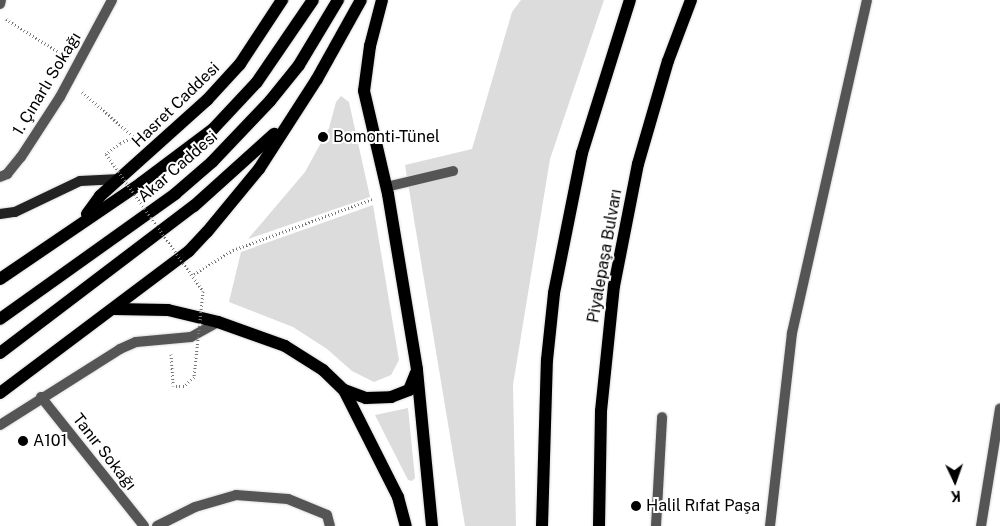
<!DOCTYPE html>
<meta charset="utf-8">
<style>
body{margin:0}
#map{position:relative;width:1000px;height:526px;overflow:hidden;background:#fff;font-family:"Public Sans",sans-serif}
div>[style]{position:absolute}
.green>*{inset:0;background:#dcdcdc}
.path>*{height:3px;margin-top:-1.5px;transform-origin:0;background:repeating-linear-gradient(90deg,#777 0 1px,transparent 0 3.5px)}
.roads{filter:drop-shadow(0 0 1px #dbdbdb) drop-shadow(0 0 1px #dbdbdb)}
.minor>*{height:10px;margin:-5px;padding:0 5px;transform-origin:5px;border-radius:5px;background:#555}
.tertiary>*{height:10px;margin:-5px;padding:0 5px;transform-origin:5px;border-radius:5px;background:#555}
.secondary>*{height:10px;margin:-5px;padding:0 5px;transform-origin:5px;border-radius:5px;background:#222}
.primary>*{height:12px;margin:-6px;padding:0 6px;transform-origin:6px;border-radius:6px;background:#000}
.path-bridge>*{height:3px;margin-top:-1.5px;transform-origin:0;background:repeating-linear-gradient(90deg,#777 0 1px,transparent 0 3.5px)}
.dots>*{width:14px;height:14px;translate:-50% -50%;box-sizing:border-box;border:2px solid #fff;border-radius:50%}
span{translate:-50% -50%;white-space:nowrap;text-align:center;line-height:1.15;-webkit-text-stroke:4px #fff;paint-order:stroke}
.street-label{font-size:16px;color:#000}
.poi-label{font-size:16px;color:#000}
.left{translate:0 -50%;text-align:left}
.north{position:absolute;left:930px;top:456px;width:50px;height:50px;-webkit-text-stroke:4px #fff;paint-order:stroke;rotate:177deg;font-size:14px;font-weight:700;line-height:20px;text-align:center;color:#000}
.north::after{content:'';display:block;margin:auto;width:18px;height:22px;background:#000;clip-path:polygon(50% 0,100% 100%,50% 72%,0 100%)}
</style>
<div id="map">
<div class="green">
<i style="clip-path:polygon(521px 0,604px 0,550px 159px,513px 385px,516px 526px,465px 526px,405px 165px,472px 149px,512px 12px)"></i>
<i style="clip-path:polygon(341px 96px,349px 102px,370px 197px,248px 239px,305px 172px,329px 128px,336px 102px)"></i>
<i style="clip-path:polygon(373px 205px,399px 360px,391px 375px,374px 382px,352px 371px,327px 349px,293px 327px,229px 302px,241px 252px)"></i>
<i style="clip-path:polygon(408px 408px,415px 478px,412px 481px,408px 480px,375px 415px)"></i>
</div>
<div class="path">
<i style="left:6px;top:19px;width:70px;rotate:32.1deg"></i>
<i style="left:82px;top:92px;width:69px;rotate:40.9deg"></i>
<i style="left:134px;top:137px;width:15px;rotate:157deg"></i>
<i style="left:194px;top:274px;width:46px;rotate:-31.6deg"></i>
<i style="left:233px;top:250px;width:148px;rotate:-20.1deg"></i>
<i style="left:171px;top:354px;width:32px;rotate:86deg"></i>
</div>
<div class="roads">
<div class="minor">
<i style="left:0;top:4px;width:4px;rotate:-76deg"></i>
<i style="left:0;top:177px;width:8px;rotate:-23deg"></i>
<i style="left:7px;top:174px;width:22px;rotate:-51deg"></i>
<i style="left:21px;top:157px;width:72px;rotate:-57deg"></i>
<i style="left:60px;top:97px;width:110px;rotate:-61.8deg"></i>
<i style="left:386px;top:187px;width:69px;rotate:-13.4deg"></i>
<i style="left:41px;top:397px;width:165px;rotate:51.4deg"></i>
<i style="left:157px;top:526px;width:42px;rotate:-26.6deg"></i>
<i style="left:195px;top:507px;width:43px;rotate:-16.3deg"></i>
<i style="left:236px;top:495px;width:52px;rotate:4.4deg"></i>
<i style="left:288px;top:499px;width:42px;rotate:22.3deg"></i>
<i style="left:327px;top:515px;width:11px;rotate:75deg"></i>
<i style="left:656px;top:526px;width:109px;rotate:-86.8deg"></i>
<i style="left:770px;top:526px;width:194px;rotate:-83.5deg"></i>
<i style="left:792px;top:333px;width:341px;rotate:-77.3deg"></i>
<i style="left:981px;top:526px;width:119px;rotate:-80.8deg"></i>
</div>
<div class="tertiary">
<i style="left:0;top:425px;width:142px;rotate:-32.3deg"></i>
<i style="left:120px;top:349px;width:17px;rotate:-24deg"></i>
<i style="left:136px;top:342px;width:55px;rotate:-5.2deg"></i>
<i style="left:191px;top:337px;width:31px;rotate:-29deg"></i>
</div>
<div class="secondary">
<i style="left:0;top:214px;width:15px;rotate:-8deg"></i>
<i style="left:15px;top:212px;width:72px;rotate:-25.5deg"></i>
<i style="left:80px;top:181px;width:40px;rotate:-2.9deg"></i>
</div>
<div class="primary">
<i style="left:382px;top:0;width:48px;rotate:104.6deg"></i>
<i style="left:370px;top:46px;width:45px;rotate:97.6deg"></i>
<i style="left:364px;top:91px;width:106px;rotate:76.9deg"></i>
<i style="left:388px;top:194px;width:178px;rotate:80.6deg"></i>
<i style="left:417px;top:370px;width:157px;rotate:84.5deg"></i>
<i style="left:87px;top:214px;width:22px;rotate:-54deg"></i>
<i style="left:100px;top:196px;width:144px;rotate:-41.9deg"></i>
<i style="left:207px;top:100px;width:49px;rotate:-47.5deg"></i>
<i style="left:240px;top:64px;width:77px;rotate:-56.7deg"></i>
<i style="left:0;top:279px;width:171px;rotate:-34.2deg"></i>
<i style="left:141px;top:183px;width:90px;rotate:-36.9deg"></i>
<i style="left:213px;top:129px;width:64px;rotate:-46.9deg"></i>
<i style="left:257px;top:82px;width:99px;rotate:-55.7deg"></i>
<i style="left:114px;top:309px;width:54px;rotate:1.1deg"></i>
<i style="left:168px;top:310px;width:51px;rotate:13.5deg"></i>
<i style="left:218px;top:322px;width:71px;rotate:19.7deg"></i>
<i style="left:285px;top:346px;width:45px;rotate:32.3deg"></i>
<i style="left:323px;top:370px;width:29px;rotate:44deg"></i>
<i style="left:344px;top:390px;width:120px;rotate:63.2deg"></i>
<i style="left:398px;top:497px;width:30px;rotate:75deg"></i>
<i style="left:0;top:319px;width:215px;rotate:-35.5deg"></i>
<i style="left:175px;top:194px;width:49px;rotate:-40.9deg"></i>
<i style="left:212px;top:162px;width:84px;rotate:-46.4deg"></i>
<i style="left:270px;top:101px;width:46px;rotate:-51.1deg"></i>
<i style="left:299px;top:65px;width:76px;rotate:-59deg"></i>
<i style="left:0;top:353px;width:243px;rotate:-37.2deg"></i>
<i style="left:194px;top:206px;width:108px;rotate:-42deg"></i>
<i style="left:344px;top:390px;width:23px;rotate:20deg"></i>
<i style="left:366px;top:398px;width:25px;rotate:-2deg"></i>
<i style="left:391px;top:397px;width:19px;rotate:-21deg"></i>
<i style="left:409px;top:390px;width:18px;rotate:-68deg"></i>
<i style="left:0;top:393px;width:236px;rotate:-36.9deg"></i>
<i style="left:189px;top:251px;width:26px;rotate:-47deg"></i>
<i style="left:207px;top:232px;width:82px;rotate:-50.5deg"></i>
<i style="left:259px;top:169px;width:107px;rotate:-57.2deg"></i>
<i style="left:317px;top:79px;width:90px;rotate:-60.9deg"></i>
<i style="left:542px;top:526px;width:166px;rotate:-88.3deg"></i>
<i style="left:547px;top:360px;width:67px;rotate:-84deg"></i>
<i style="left:554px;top:293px;width:143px;rotate:-78.7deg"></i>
<i style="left:582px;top:153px;width:160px;rotate:-72.6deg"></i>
<i style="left:599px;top:526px;width:115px;rotate:-89deg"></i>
<i style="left:601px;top:411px;width:126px;rotate:-84.1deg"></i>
<i style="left:614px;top:286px;width:124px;rotate:-78.9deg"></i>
<i style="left:638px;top:164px;width:107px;rotate:-73.8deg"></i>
<i style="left:668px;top:61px;width:65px;rotate:-69.3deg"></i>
</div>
</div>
<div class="path-bridge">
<i style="left:120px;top:143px;width:18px;rotate:142deg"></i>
<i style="left:106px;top:154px;width:168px;rotate:54.7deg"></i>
<i style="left:203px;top:291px;width:86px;rotate:96deg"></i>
<i style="left:194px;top:377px;width:13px;rotate:138deg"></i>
<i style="left:184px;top:386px;width:11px;rotate:180deg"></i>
</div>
<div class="dots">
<i style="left:323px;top:137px;background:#000"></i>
<i style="left:23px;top:441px;background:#000"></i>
<i style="left:636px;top:506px;background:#000"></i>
</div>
<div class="street-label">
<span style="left:47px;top:84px;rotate:-59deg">1. Çınarlı Sokağı</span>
<span style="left:176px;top:105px;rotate:-44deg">Hasret Caddesi</span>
<span style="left:178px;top:167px;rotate:-41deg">Akar Caddesi</span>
<span style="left:605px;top:256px;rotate:-80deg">Piyalepaşa Bulvarı</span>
<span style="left:104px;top:452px;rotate:52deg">Tanır Sokağı</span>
</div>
<div class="poi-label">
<span class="left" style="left:333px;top:137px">Bomonti-Tünel</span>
<span class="left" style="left:33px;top:441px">A101</span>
<span class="left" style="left:646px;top:506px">Halil Rıfat Paşa</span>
</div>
<div class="north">K</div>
</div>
